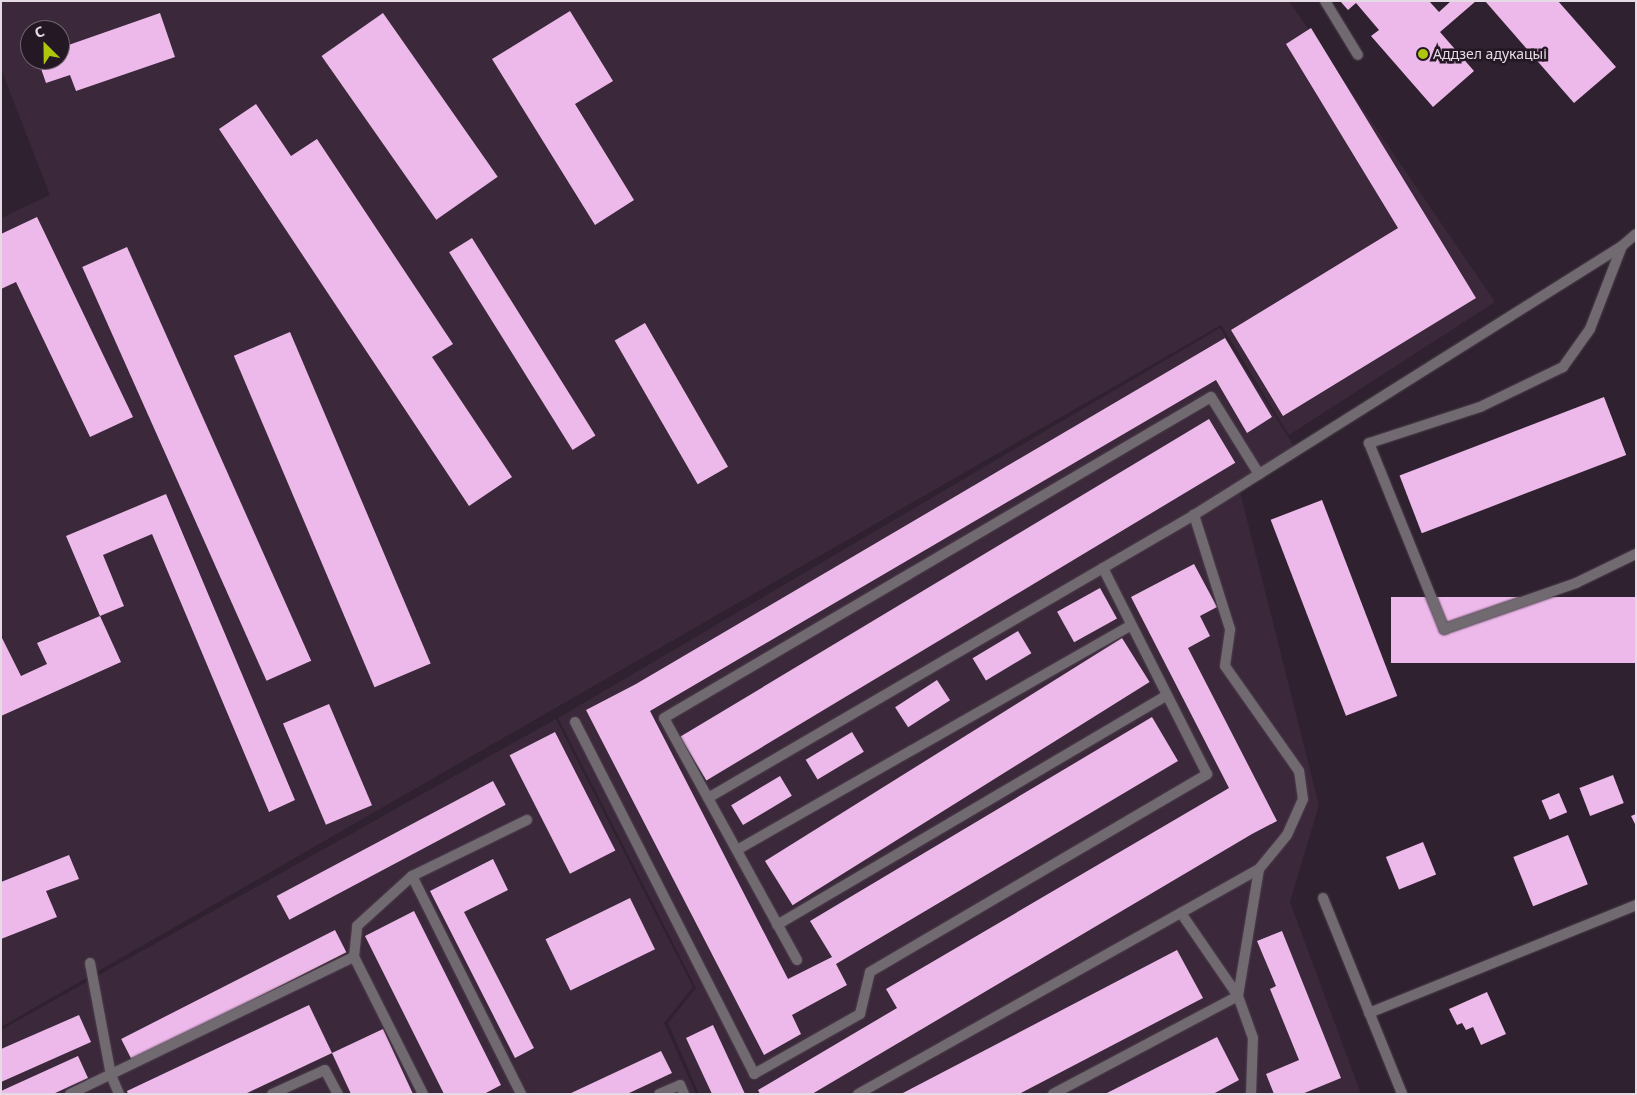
<!DOCTYPE html>
<meta charset="utf-8">
<style>
body{margin:0}
#map{position:relative;width:1637px;height:1095px;overflow:hidden;background:#2f212f;font-family:"Noto Sans",sans-serif}
div>[style]{position:absolute}
.built>*{inset:0;background:#3b283a}
.building>*{inset:0;background:#edb9ea;transform-origin:0 0}
.roads{filter:drop-shadow(0 0 1px #4c3f4c) drop-shadow(0 0 1px #4c3f4c)}
.lane>*{height:10px;margin:-5px;padding:0 5px;transform-origin:5px;border-radius:5px;background:#716a71}
.street>*{height:10px;margin:-5px;padding:0 5px;transform-origin:5px;border-radius:5px;background:#716a71}
.dots>*{width:14px;height:14px;translate:-50% -50%;box-sizing:border-box;border:2px solid #251825;border-radius:50%}
span{translate:-50% -50%;white-space:nowrap;text-align:center;line-height:1.15;-webkit-text-stroke:5px #251825;paint-order:stroke}
.poi-label{font-size:14px;color:#e5dbe4}
.left{translate:0 -50%;text-align:left}
.frame{position:absolute;inset:0;border:2px solid #e5dbe4;pointer-events:none}
.north{position:absolute;left:20px;top:20px;width:50px;height:50px;box-sizing:border-box;background:#251825;border:1px solid #726671;border-radius:50%;rotate:337deg;font-size:14px;font-weight:700;line-height:20px;text-align:center;color:#e5dbe4}
.north::after{content:'';display:block;margin:auto;width:18px;height:22px;background:#aec60b;clip-path:polygon(50% 0,100% 100%,50% 72%,0 100%)}
</style>
<div id="map">
<div class="built">
<i style="clip-path:polygon(evenodd,1px 1px,1289px 1px,1495px 302px,1289px 435px,1221px 325px,1px 1027px,1px 218px,50px 195px,1px 69px,1px 1px,30px 30px,60px 30px,60px 60px,30px 60px,30px 30px)"></i>
<i style="clip-path:polygon(1220px 328px,1298px 453px,1240px 492px,1319px 805px,1290px 902px,1361px 1094px,699px 1094px,668px 1023px,696px 988px,558px 718px)"></i>
<i style="clip-path:polygon(556px 719px,693px 987px,664px 1023px,696px 1094px,1px 1094px,1px 1030px)"></i>
</div>
<div class="building">
<i style="clip-path:polygon(1340px 1px,1429px 1px,1439px 12px,1451px 1px,1476px 1px,1440px 32px,1474px 71px,1433px 107px,1371px 36px,1379px 30px,1356px 3px,1348px 10px)"></i>
<i style="clip-path:polygon(1485px 1px,1558px 1px,1616px 67px,1574px 103px)"></i>
<i style="clip-path:polygon(570px 11px,613px 81px,575px 104px,634px 200px,595px 225px,492px 59px)"></i>
<i style="clip-path:polygon(160px 13px,175px 57px,76px 91px,70px 75px,46px 83px,38px 60px,60px 60px,60px 48px)"></i>
<i style="left:383px;top:13px;width:200px;height:75px;rotate:55deg"></i>
<i style="clip-path:polygon(1311px 28px,1476px 298px,1283px 416px,1231px 330px,1398px 228px,1286px 44px)"></i>
<i style="clip-path:polygon(256px 104px,291px 156px,317px 139px,453px 344px,432px 357px,512px 477px,469px 506px,219px 129px)"></i>
<i style="clip-path:polygon(37px 217px,133px 417px,90px 437px,16px 282px,1px 289px,1px 234px)"></i>
<i style="left:472px;top:238px;width:233px;height:27px;rotate:58deg"></i>
<i style="left:127px;top:247px;width:453px;height:49px;rotate:66deg"></i>
<i style="left:645px;top:323px;width:166px;height:35px;rotate:60deg"></i>
<i style="left:290px;top:332px;width:360px;height:61px;rotate:67deg"></i>
<i style="clip-path:polygon(1225px 338px,1272px 417px,1247px 433px,1216px 380px,650px 711px,788px 979px,832px 957px,810px 921px,1152px 717px,1178px 761px,836px 964px,847px 985px,792px 1015px,801px 1034px,764px 1055px,586px 710px,636px 684px)"></i>
<i style="left:1604px;top:397px;width:62px;height:219px;rotate:69deg"></i>
<i style="left:1209px;top:419px;width:51px;height:617px;rotate:59deg"></i>
<i style="clip-path:polygon(166px 494px,295px 800px,269px 812px,152px 534px,103px 555px,124px 606px,100px 616px,66px 536px)"></i>
<i style="left:1322px;top:500px;width:210px;height:55px;rotate:69deg"></i>
<i style="clip-path:polygon(1194px 564px,1217px 607px,1200px 616px,1210px 636px,1188px 648px,1277px 821px,1252px 834px,812px 1094px,760px 1094px,758px 1090px,897px 1008px,886px 989px,1229px 788px,1131px 597px)"></i>
<i style="left:1100px;top:588px;width:35px;height:49px;rotate:61deg"></i>
<i style="left:1636px;top:597px;width:66px;height:245px;rotate:90deg"></i>
<i style="clip-path:polygon(100px 616px,121px 662px,1px 716px,1px 636px,21px 676px,47px 664px,37px 643px)"></i>
<i style="left:1018px;top:631px;width:26px;height:53px;rotate:59deg"></i>
<i style="left:1122px;top:638px;width:52px;height:421px;rotate:58deg"></i>
<i style="left:937px;top:680px;width:24px;height:50px;rotate:57deg"></i>
<i style="left:329px;top:704px;width:110px;height:50px;rotate:67deg"></i>
<i style="left:555px;top:732px;width:133px;height:51px;rotate:63deg"></i>
<i style="left:852px;top:732px;width:23px;height:54px;rotate:59deg"></i>
<i style="left:1613px;top:775px;width:30px;height:36px;rotate:69deg"></i>
<i style="left:780px;top:776px;width:23px;height:57px;rotate:59deg"></i>
<i style="left:493px;top:781px;width:27px;height:245px;rotate:62deg"></i>
<i style="left:1559px;top:793px;width:21px;height:19px;rotate:67deg"></i>
<i style="clip-path:polygon(1636px 814px,1636px 826px,1631px 816px)"></i>
<i style="left:1568px;top:835px;width:53px;height:59px;rotate:68deg"></i>
<i style="left:1423px;top:842px;width:35px;height:40px;rotate:68deg"></i>
<i style="clip-path:polygon(69px 855px,79px 879px,46px 891px,57px 917px,1px 939px,1px 882px)"></i>
<i style="clip-path:polygon(493px 859px,508px 890px,464px 912px,534px 1048px,515px 1058px,430px 891px)"></i>
<i style="left:630px;top:898px;width:57px;height:94px;rotate:64deg"></i>
<i style="clip-path:polygon(414px 911px,501px 1085px,484px 1094px,444px 1094px,365px 936px)"></i>
<i style="left:335px;top:930px;width:25px;height:240px;rotate:63deg"></i>
<i style="clip-path:polygon(1282px 931px,1341px 1078px,1302px 1094px,1274px 1094px,1266px 1074px,1299px 1060px,1270px 989px,1276px 986px,1257px 941px)"></i>
<i style="clip-path:polygon(1177px 950px,1203px 998px,1019px 1094px,901px 1094px)"></i>
<i style="clip-path:polygon(1487px 992px,1506px 1034px,1481px 1045px,1473px 1027px,1466px 1030px,1462px 1023px,1457px 1025px,1449px 1009px)"></i>
<i style="clip-path:polygon(309px 1005px,332px 1053px,245px 1094px,128px 1094px,127px 1091px)"></i>
<i style="clip-path:polygon(79px 1015px,91px 1042px,1px 1082px,1px 1049px)"></i>
<i style="clip-path:polygon(713px 1025px,745px 1094px,712px 1094px,686px 1038px)"></i>
<i style="clip-path:polygon(383px 1029px,413px 1094px,351px 1094px,332px 1053px)"></i>
<i style="clip-path:polygon(1217px 1037px,1239px 1080px,1213px 1094px,1105px 1094px)"></i>
<i style="clip-path:polygon(661px 1051px,672px 1073px,627px 1094px,569px 1094px)"></i>
<i style="clip-path:polygon(78px 1056px,88px 1078px,53px 1094px,2px 1094px,1px 1091px)"></i>
</div>
<div class="roads">
<div class="lane">
<i style="left:1325px;top:1px;width:63px;rotate:58.6deg"></i>
<i style="left:1622px;top:246px;width:89px;rotate:111.1deg"></i>
<i style="left:1590px;top:329px;width:47px;rotate:125.4deg"></i>
<i style="left:1563px;top:367px;width:92px;rotate:154.3deg"></i>
<i style="left:1480px;top:407px;width:117px;rotate:162deg"></i>
<i style="left:1369px;top:443px;width:201px;rotate:68deg"></i>
<i style="left:1444px;top:629px;width:140px;rotate:-19.2deg"></i>
<i style="left:1576px;top:583px;width:67px;rotate:-25.8deg"></i>
<i style="left:575px;top:722px;width:395px;rotate:63deg"></i>
<i style="left:754px;top:1074px;width:122px;rotate:-29.5deg"></i>
<i style="left:860px;top:1014px;width:43px;rotate:-76.6deg"></i>
<i style="left:870px;top:972px;width:391px;rotate:-30.4deg"></i>
<i style="left:1207px;top:774px;width:231px;rotate:-116.8deg"></i>
<i style="left:708px;top:798px;width:562px;rotate:-30.21deg"></i>
<i style="left:737px;top:850px;width:454px;rotate:-29.7deg"></i>
<i style="left:412px;top:876px;width:244px;rotate:63.4deg"></i>
<i style="left:777px;top:925px;width:451px;rotate:-30.5deg"></i>
<i style="left:797px;top:960px;width:276px;rotate:-118.8deg"></i>
<i style="left:664px;top:718px;width:634px;rotate:-30.41deg"></i>
<i style="left:1211px;top:397px;width:91px;rotate:58.1deg"></i>
<i style="left:90px;top:963px;width:114px;rotate:79.4deg"></i>
<i style="left:111px;top:1075px;width:21px;rotate:67deg"></i>
<i style="left:1369px;top:1013px;width:288px;rotate:-22deg"></i>
<i style="left:70px;top:1094px;width:315px;rotate:-25.8deg"></i>
<i style="left:272px;top:1094px;width:58px;rotate:-24.4deg"></i>
<i style="left:325px;top:1070px;width:27px;rotate:62deg"></i>
<i style="left:423px;top:1094px;width:153px;rotate:-116.7deg"></i>
<i style="left:354px;top:957px;width:31px;rotate:-84deg"></i>
<i style="left:357px;top:926px;width:74px;rotate:-42.3deg"></i>
<i style="left:412px;top:876px;width:128px;rotate:-26deg"></i>
<i style="left:659px;top:1094px;width:23px;rotate:-23deg"></i>
<i style="left:680px;top:1085px;width:10px;rotate:66deg"></i>
<i style="left:858px;top:1094px;width:460px;rotate:-29.3deg"></i>
<i style="left:1259px;top:869px;width:44px;rotate:-50.5deg"></i>
<i style="left:1287px;top:835px;width:39px;rotate:-66deg"></i>
<i style="left:1303px;top:799px;width:28px;rotate:-98deg"></i>
<i style="left:1299px;top:771px;width:128px;rotate:-125.2deg"></i>
<i style="left:1225px;top:666px;width:37px;rotate:-82deg"></i>
<i style="left:1230px;top:629px;width:120px;rotate:-107.5deg"></i>
<i style="left:1194px;top:515px;width:506px;rotate:-32.15deg"></i>
<i style="left:1053px;top:1094px;width:209px;rotate:-27.9deg"></i>
<i style="left:1238px;top:996px;width:101px;rotate:-124.5deg"></i>
<i style="left:1251px;top:1094px;width:56px;rotate:-88deg"></i>
<i style="left:1253px;top:1038px;width:45px;rotate:-109.7deg"></i>
<i style="left:1238px;top:996px;width:129px;rotate:-80.6deg"></i>
</div>
<div class="street">
<i style="left:1622px;top:246px;width:18px;rotate:-41deg"></i>
<i style="left:1323px;top:898px;width:211px;rotate:68deg"></i>
</div>
</div>
<div class="dots">
<i style="left:1423px;top:54px;background:#aec60b"></i>
</div>
<div class="poi-label">
<span class="left" style="left:1433px;top:54px">Аддзел адукацыі</span>
</div>
<div class="frame"></div>
<div class="north">С</div>
</div>
